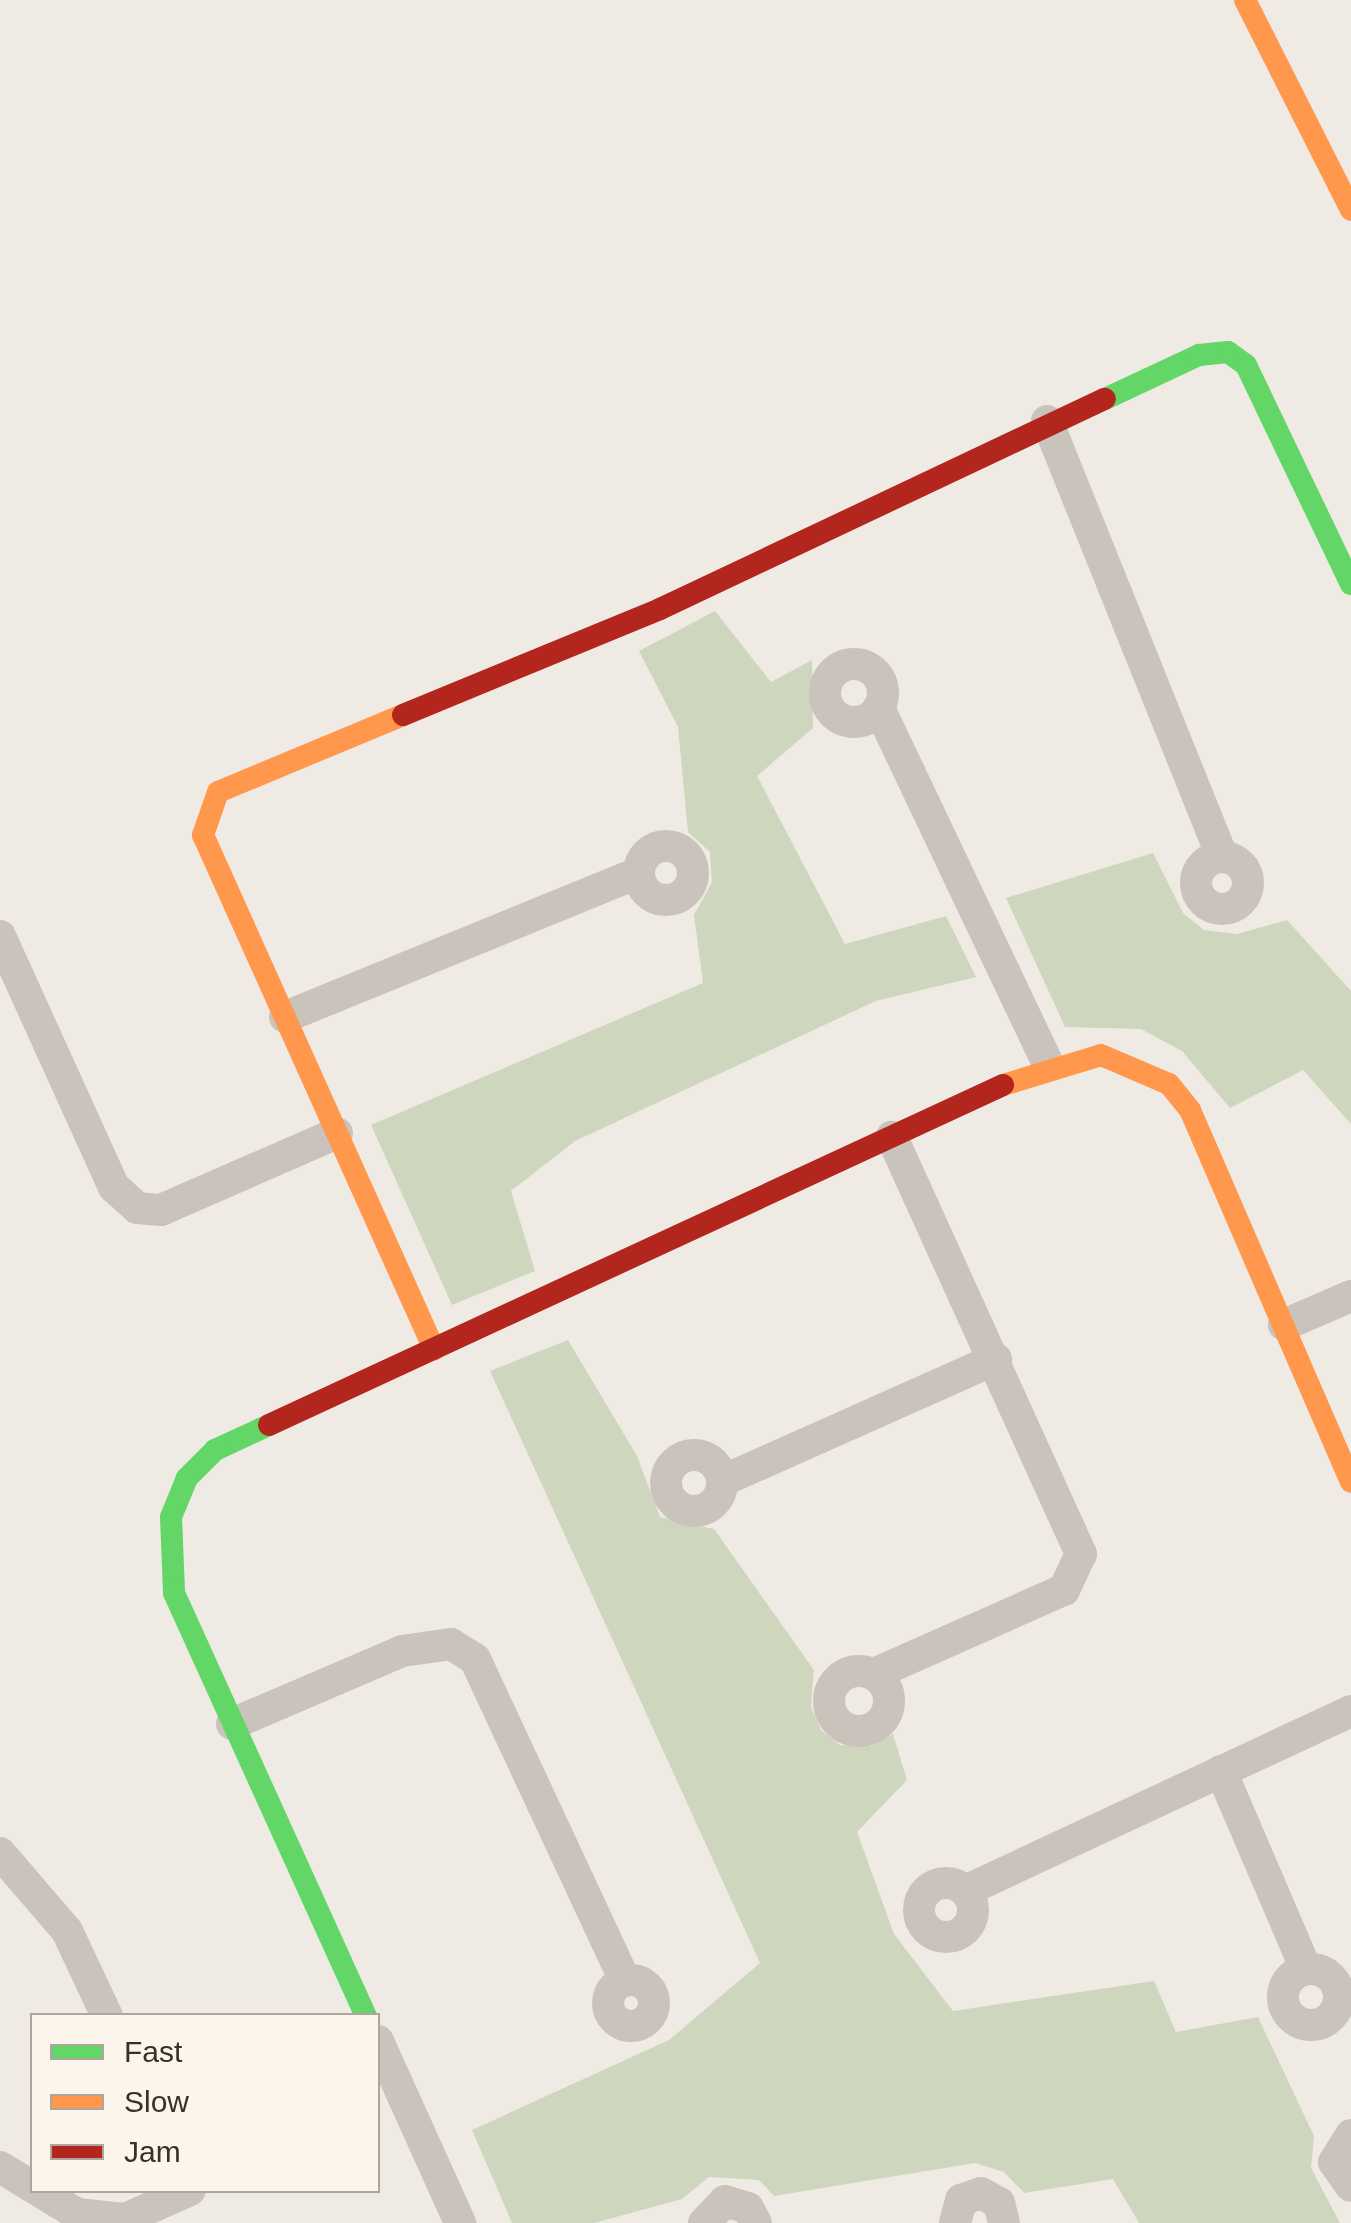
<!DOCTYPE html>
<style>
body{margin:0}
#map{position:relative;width:1351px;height:2223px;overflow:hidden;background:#efebe4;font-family:Arial,sans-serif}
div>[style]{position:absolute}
.green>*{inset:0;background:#cfd6be}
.street>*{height:32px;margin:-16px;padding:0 16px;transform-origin:16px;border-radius:16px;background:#c9c3bc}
.street>.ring{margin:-16px;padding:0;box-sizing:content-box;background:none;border:32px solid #c9c3bc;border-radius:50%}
.fast>*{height:22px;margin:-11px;padding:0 11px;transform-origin:11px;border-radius:11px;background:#63d668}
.slow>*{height:22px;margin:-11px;padding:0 11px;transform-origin:11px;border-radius:11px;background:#ff974d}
.jam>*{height:22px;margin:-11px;padding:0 11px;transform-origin:11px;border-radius:11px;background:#b3261e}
span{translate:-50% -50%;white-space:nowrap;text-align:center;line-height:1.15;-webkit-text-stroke:8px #fbf5ec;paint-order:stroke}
.legend{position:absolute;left:30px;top:2013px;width:350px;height:180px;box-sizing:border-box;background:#fbf5ec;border:2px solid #aea69e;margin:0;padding:12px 18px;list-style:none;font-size:30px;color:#3a302a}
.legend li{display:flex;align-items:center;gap:20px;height:50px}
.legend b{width:50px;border:2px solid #aea69e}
</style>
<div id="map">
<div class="green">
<i style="clip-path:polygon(715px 611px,771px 682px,812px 660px,813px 728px,757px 776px,845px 944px,946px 916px,976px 977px,876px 1001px,575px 1141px,511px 1191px,535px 1271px,452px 1305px,371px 1125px,703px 983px,694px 915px,712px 882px,710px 852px,688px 832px,678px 727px,639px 651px)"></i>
<i style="clip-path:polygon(1153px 853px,1183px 913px,1204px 930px,1237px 934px,1287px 920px,1351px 991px,1351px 1124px,1303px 1070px,1230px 1108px,1182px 1051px,1141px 1029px,1065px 1027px,1006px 898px)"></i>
<i style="clip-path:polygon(568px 1340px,637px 1456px,660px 1517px,714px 1529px,814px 1670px,811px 1707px,821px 1730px,840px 1745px,872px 1746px,893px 1734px,907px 1780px,857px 1832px,894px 1934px,953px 2011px,1154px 1981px,1176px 2032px,1258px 2017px,1314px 2136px,1311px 2168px,1340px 2223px,1139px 2223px,1113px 2179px,1024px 2193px,1004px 2172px,975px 2163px,774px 2196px,759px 2180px,709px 2177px,682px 2199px,594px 2223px,512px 2223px,472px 2130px,669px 2040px,760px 1963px,490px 1371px)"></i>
</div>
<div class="street">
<i style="left:1047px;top:421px;width:470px;rotate:68.1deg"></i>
<i class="ring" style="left:825px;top:664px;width:26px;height:26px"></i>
<i style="left:879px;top:708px;width:394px;rotate:64.6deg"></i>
<i class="ring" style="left:639px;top:846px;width:22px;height:22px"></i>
<i class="ring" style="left:1196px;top:857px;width:20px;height:20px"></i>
<i style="left:0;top:936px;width:276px;rotate:65.6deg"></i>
<i style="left:114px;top:1187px;width:31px;rotate:42deg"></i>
<i style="left:137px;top:1208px;width:24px;rotate:5deg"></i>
<i style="left:161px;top:1210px;width:192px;rotate:-23.6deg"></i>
<i style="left:285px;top:1017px;width:381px;rotate:-22.2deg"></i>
<i style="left:1284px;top:1325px;width:73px;rotate:-23.4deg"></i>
<i class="ring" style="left:666px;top:1455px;width:24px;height:24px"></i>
<i style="left:722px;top:1481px;width:300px;rotate:-24deg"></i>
<i class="ring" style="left:829px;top:1671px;width:28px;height:28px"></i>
<i style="left:874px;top:1674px;width:208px;rotate:-23.9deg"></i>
<i style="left:1064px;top:1590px;width:40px;rotate:-65deg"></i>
<i style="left:1081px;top:1554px;width:458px;rotate:-114.4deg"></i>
<i style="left:232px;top:1724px;width:185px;rotate:-23.2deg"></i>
<i style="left:402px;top:1651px;width:49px;rotate:-8.1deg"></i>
<i style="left:451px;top:1644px;width:28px;rotate:32deg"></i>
<i style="left:475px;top:1659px;width:355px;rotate:65deg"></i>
<i style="left:1221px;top:1771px;width:215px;rotate:66.8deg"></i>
<i style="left:0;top:1853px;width:103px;rotate:49.3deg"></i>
<i style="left:67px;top:1931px;width:94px;rotate:64.8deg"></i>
<i class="ring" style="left:919px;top:1883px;width:22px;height:22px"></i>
<i style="left:965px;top:1891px;width:426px;rotate:-25deg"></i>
<i class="ring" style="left:1283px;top:1969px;width:24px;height:24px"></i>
<i class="ring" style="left:608px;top:1980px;width:14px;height:14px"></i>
<i style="left:378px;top:2041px;width:200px;rotate:65.7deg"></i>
<i style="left:1351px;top:2135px;width:32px;rotate:122deg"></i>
<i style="left:1334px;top:2162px;width:29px;rotate:55deg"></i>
<i style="left:0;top:2167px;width:90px;rotate:31.4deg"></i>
<i style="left:77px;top:2214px;width:48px;rotate:5.9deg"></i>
<i style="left:125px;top:2219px;width:71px;rotate:-24deg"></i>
<i style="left:704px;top:2223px;width:30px;rotate:-46deg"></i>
<i style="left:725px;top:2201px;width:24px;rotate:17deg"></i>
<i style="left:748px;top:2208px;width:17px;rotate:62deg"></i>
<i style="left:955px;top:2223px;width:24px;rotate:-75deg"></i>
<i style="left:961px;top:2200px;width:21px;rotate:-19deg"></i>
<i style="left:981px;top:2193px;width:21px;rotate:29deg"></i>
<i style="left:999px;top:2203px;width:21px;rotate:76deg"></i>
</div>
<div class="fast">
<i style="left:1105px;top:399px;width:104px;rotate:-25.1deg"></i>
<i style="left:1199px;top:355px;width:29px;rotate:-6deg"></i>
<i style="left:1228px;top:352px;width:22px;rotate:36deg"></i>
<i style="left:1246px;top:365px;width:243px;rotate:64.4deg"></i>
<i style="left:269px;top:1425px;width:60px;rotate:155.2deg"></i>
<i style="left:215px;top:1450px;width:40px;rotate:135deg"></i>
<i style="left:187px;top:1478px;width:42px;rotate:112.3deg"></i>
<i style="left:171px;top:1517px;width:76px;rotate:87.7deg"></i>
<i style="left:174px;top:1593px;width:465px;rotate:65.6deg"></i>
</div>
<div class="slow">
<i style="left:1245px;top:0;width:235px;rotate:63.2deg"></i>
<i style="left:403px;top:715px;width:200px;rotate:157.4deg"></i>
<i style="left:218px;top:792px;width:46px;rotate:109.2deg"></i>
<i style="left:203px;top:835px;width:564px;rotate:65.8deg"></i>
<i style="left:1003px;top:1085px;width:102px;rotate:-17deg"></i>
<i style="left:1101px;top:1055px;width:74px;rotate:23.1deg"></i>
<i style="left:1169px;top:1084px;width:33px;rotate:51deg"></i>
<i style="left:1190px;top:1110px;width:405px;rotate:66.6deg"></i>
</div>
<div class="jam">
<i style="left:403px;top:715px;width:278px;rotate:-22.4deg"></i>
<i style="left:660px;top:609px;width:492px;rotate:-25.3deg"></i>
<i style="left:269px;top:1425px;width:809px;rotate:-24.85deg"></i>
</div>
<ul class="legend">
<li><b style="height:12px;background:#63d668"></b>Fast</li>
<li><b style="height:12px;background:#ff974d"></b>Slow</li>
<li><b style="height:12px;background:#b3261e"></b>Jam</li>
</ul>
</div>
